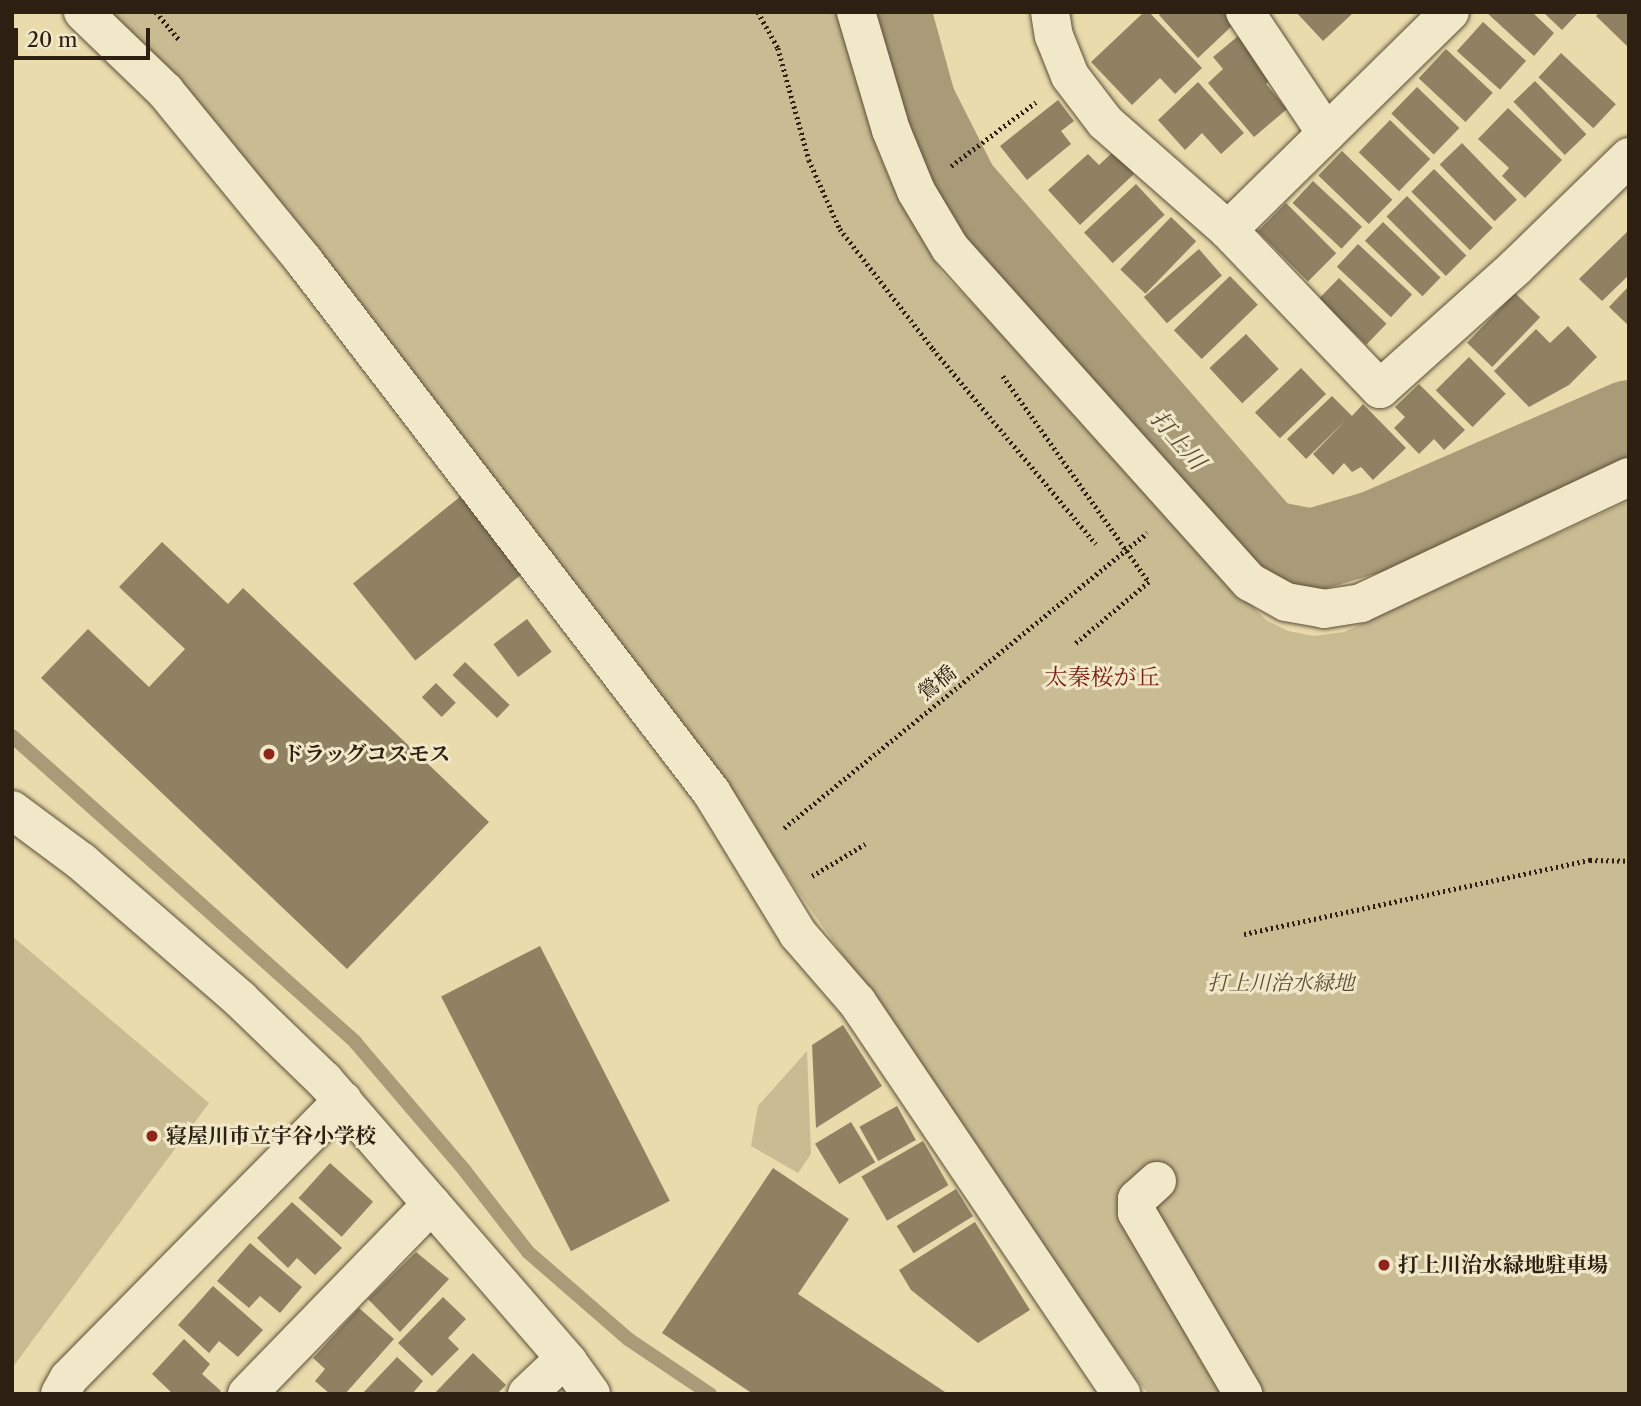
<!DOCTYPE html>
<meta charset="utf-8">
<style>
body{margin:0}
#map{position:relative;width:1641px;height:1406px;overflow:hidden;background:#e9dbac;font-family:"Libre Caslon Text","Noto Serif JP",serif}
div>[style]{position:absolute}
.green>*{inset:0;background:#c9bb92}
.stream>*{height:14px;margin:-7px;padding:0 7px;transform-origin:7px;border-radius:7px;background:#a99b78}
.river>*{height:82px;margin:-41px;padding:0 41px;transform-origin:41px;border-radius:41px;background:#a99b78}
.building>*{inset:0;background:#8f8162;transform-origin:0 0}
.path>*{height:4.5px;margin-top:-2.25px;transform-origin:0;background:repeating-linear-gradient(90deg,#2d2012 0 2px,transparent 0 5.5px)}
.roads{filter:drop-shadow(0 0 2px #5c4f38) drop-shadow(0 0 2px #5c4f38)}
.minor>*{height:38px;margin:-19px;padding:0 19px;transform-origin:19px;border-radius:19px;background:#f1e8c9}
.dots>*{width:19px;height:19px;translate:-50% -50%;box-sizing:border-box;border:4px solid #f1e8c9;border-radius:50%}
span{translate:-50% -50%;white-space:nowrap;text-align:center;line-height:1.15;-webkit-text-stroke:6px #f1e8c9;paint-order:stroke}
.street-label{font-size:21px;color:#2d2012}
.poi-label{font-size:21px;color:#2d2012;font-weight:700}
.left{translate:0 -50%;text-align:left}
.park-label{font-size:21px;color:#5c4e38;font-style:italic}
.water-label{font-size:23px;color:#584b36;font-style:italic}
.neighbourhood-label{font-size:23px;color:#7a1f14}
.frame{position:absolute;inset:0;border:14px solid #2d2012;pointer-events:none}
.scale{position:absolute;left:14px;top:28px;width:136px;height:32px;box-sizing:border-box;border:4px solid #2d2012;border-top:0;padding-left:9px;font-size:21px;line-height:24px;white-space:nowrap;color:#2d2012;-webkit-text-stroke:5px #f1e8c9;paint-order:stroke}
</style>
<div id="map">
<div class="green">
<i style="clip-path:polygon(102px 12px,836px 12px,849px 44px,878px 151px,895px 191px,942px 273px,1024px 355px,1156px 504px,1266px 620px,1288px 631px,1314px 636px,1344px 632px,1629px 501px,1629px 1394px,1148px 1394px,1020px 1218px,852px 968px,679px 723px)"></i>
<i style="clip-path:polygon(12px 936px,209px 1103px,12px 1368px)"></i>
<i style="clip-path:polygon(807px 1051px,811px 1154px,798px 1173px,751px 1146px,758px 1106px)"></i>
</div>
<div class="stream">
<i style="left:12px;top:736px;width:460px;rotate:41.7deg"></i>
<i style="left:355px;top:1042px;width:170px;rotate:49.5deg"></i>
<i style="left:465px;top:1171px;width:103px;rotate:52.1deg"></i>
<i style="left:528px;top:1252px;width:133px;rotate:41deg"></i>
<i style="left:628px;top:1339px;width:99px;rotate:33.9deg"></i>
</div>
<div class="river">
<i style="left:890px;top:12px;width:94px;rotate:74.6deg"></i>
<i style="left:915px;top:103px;width:95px;rotate:63.2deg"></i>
<i style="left:958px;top:188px;width:468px;rotate:48.9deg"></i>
<i style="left:1266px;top:541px;width:47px;rotate:11.1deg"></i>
<i style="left:1312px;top:550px;width:67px;rotate:-16.5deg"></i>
<i style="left:1376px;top:531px;width:276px;rotate:-23.5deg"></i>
</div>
<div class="building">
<i style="clip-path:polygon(1144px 12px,1149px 12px,1202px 68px,1175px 94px,1160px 78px,1132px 105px,1091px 62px)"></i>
<i style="clip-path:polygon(1162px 12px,1225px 12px,1235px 23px,1198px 58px,1159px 15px)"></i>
<i style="clip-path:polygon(1296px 12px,1350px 12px,1352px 14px,1323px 41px)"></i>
<i style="clip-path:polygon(1486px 12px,1532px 12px,1554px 33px,1534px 56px)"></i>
<i style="clip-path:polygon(1543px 12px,1579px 12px,1562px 30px)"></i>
<i style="clip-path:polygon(1600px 12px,1629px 12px,1629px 48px,1596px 16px)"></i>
<i style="left:1483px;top:22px;width:58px;height:39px;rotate:42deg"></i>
<i style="clip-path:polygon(1243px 32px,1278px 74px,1266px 84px,1287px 109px,1254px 137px,1208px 83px,1223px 69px,1213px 57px)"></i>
<i style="left:1446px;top:49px;width:64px;height:40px;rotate:43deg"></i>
<i style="left:1561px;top:53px;width:75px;height:33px;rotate:43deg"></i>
<i style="left:1535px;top:81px;width:74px;height:30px;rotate:46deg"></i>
<i style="clip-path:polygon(1198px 82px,1244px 133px,1221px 154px,1202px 133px,1185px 150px,1158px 120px)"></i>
<i style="left:1417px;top:87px;width:59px;height:37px;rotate:44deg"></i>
<i style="clip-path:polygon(1058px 100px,1074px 121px,1061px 131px,1071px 144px,1027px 180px,1000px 146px)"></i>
<i style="clip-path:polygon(1508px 108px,1562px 160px,1525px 198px,1502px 176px,1509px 168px,1478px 139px)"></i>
<i style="left:1390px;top:120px;width:56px;height:45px;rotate:44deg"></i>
<i style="left:1462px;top:143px;width:79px;height:31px;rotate:46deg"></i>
<i style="clip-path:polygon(1114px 151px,1134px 174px,1080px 225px,1048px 190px,1088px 154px,1099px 165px)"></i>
<i style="left:1342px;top:151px;width:70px;height:34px;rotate:44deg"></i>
<i style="left:1434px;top:169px;width:83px;height:32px;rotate:45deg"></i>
<i style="left:1313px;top:181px;width:67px;height:30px;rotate:43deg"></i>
<i style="left:1136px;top:184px;width:42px;height:71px;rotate:47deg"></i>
<i style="left:1407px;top:196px;width:84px;height:29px;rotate:45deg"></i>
<i style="left:1286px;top:203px;width:71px;height:40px;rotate:45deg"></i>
<i style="left:1171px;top:217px;width:35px;height:73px;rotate:44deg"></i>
<i style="left:1383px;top:222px;width:80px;height:26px;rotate:44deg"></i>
<i style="clip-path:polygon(1629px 230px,1629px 275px,1602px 301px,1579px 279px)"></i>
<i style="left:1358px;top:244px;width:74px;height:31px;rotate:43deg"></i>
<i style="left:1199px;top:249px;width:35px;height:73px;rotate:49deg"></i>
<i style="left:1230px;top:276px;width:40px;height:78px;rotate:46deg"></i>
<i style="left:1339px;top:278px;width:66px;height:29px;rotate:44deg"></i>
<i style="clip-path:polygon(1629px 286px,1629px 326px,1609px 307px)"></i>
<i style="left:1515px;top:293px;width:35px;height:69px;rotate:44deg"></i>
<i style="clip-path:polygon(1568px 326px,1597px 357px,1569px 385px,1529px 407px,1494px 371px,1536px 329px,1550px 343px)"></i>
<i style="left:1246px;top:334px;width:48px;height:50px;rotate:47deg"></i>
<i style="left:1469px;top:357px;width:52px;height:47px;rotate:45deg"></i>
<i style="left:1301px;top:368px;width:36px;height:64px;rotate:46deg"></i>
<i style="clip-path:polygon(1419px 384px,1465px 430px,1444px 450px,1434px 439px,1419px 454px,1394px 428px,1405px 417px,1395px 407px)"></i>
<i style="clip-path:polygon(1332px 396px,1352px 416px,1363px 404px,1406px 448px,1373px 480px,1361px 467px,1352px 472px,1344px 463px,1333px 475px,1313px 454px,1345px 421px,1306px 459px,1287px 439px)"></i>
<i style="left:461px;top:496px;width:99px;height:139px;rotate:51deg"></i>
<i style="clip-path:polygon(162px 542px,228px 604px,243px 588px,489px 822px,347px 969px,41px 678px,88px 629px,149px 687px,185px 649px,119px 587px)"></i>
<i style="left:527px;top:619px;width:41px;height:42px;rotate:53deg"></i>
<i style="left:465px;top:662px;width:62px;height:18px;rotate:44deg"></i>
<i style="left:436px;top:683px;width:28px;height:20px;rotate:45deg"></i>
<i style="left:540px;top:946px;width:286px;height:111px;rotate:63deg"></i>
<i style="clip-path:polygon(843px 1025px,882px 1086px,816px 1128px,812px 1045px)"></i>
<i style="left:897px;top:1106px;width:39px;height:43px;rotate:61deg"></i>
<i style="left:851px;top:1122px;width:47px;height:42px;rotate:59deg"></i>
<i style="left:923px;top:1141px;width:51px;height:71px;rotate:60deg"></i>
<i style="left:330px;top:1163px;width:58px;height:47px;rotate:42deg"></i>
<i style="clip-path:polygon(773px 1168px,849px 1219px,798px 1294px,948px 1394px,753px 1394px,662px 1333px)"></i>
<i style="left:956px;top:1189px;width:32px;height:70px;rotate:58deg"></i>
<i style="clip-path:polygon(292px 1202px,342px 1248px,315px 1275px,297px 1258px,288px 1268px,257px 1238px)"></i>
<i style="clip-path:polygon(975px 1222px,1030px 1310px,978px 1343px,911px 1290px,899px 1270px)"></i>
<i style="clip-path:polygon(250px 1243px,302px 1287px,280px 1313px,260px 1296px,249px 1308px,217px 1281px)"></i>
<i style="clip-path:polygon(416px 1252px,449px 1279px,400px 1332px,368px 1299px)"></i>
<i style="clip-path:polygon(213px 1286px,263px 1330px,238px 1357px,219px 1341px,209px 1353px,178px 1325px)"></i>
<i style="clip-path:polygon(443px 1297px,466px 1319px,448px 1338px,459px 1349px,432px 1376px,398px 1343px)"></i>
<i style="clip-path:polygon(359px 1308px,394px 1339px,345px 1394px,330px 1394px,315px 1381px,325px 1369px,313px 1358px)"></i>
<i style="clip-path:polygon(184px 1339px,210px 1364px,202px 1374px,221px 1391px,218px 1394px,173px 1394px,152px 1374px)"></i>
<i style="clip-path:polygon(473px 1353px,506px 1385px,497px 1394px,434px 1394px)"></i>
<i style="clip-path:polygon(397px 1357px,423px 1381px,412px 1394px,362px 1394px)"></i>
</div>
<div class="path">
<i style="left:156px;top:12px;width:38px;rotate:50deg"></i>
<i style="left:758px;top:12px;width:41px;rotate:60.9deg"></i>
<i style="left:778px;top:48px;width:116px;rotate:74.5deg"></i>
<i style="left:809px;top:160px;width:76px;rotate:65.8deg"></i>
<i style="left:840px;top:229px;width:152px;rotate:52.2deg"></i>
<i style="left:933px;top:349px;width:254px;rotate:50.1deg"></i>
<i style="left:951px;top:166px;width:106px;rotate:-37deg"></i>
<i style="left:1003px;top:376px;width:252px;rotate:54.7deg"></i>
<i style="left:1149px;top:582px;width:98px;rotate:140deg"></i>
<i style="left:784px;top:828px;width:468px;rotate:-39.1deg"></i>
<i style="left:812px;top:876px;width:62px;rotate:-31.1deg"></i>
<i style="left:1244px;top:934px;width:354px;rotate:-12.1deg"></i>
<i style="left:1590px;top:860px;width:39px;rotate:1deg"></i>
</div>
<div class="roads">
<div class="minor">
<i style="left:83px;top:12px;width:114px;rotate:43.9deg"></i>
<i style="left:165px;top:91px;width:220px;rotate:50.7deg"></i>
<i style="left:304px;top:261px;width:670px;rotate:52.51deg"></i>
<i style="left:712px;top:793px;width:165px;rotate:58.6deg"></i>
<i style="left:798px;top:934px;width:90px;rotate:49.1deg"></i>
<i style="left:857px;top:1002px;width:473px;rotate:56deg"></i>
<i style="left:856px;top:12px;width:123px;rotate:73.5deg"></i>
<i style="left:891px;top:130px;width:66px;rotate:67.7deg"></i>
<i style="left:916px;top:191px;width:66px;rotate:59.2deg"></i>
<i style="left:950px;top:248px;width:449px;rotate:48.1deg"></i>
<i style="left:1250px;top:582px;width:41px;rotate:29.1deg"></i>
<i style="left:1286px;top:602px;width:39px;rotate:10deg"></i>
<i style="left:1324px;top:609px;width:37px;rotate:-9deg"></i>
<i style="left:1361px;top:603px;width:296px;rotate:-25.2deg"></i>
<i style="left:1050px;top:12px;width:24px;rotate:81deg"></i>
<i style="left:1054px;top:36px;width:43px;rotate:68.2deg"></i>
<i style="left:1070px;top:76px;width:58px;rotate:52.7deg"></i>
<i style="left:1105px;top:122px;width:164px;rotate:41.3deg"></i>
<i style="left:1228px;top:230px;width:311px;rotate:-44.5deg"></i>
<i style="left:1245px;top:12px;width:146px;rotate:56.2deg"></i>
<i style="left:1228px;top:230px;width:220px;rotate:46.3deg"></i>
<i style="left:1380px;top:389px;width:183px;rotate:-41.9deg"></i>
<i style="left:1516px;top:267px;width:158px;rotate:-44.2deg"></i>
<i style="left:12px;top:810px;width:87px;rotate:36.6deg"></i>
<i style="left:82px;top:862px;width:209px;rotate:40.9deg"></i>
<i style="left:240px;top:999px;width:117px;rotate:44deg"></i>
<i style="left:324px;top:1080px;width:373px;rotate:49.1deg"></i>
<i style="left:568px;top:1362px;width:39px;rotate:54deg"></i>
<i style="left:1157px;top:1181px;width:27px;rotate:138deg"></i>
<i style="left:1137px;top:1199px;width:14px;rotate:90deg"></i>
<i style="left:1137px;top:1213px;width:210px;rotate:59.6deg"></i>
<i style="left:60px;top:1394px;width:18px;rotate:-61deg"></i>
<i style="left:69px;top:1378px;width:390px;rotate:-45.4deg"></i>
<i style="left:247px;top:1394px;width:265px;rotate:-45.8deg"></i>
<i style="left:527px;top:1394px;width:51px;rotate:-43.4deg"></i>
</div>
</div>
<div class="dots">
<i style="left:269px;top:754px;background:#8f2418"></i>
<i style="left:152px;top:1136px;background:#8f2418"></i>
<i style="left:1384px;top:1265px;background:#8f2418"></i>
</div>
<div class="street-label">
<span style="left:937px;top:683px;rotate:-39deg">鶯橋</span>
</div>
<div class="poi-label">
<span class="left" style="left:283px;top:754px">ドラッグコスモス</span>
<span class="left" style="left:166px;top:1136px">寝屋川市立宇谷小学校</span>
<span class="left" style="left:1398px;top:1265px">打上川治水緑地駐車場</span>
</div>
<div class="park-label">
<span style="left:1281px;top:983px">打上川治水緑地</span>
</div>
<div class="water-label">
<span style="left:1178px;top:440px;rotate:49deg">打上川</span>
</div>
<div class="neighbourhood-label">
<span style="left:1102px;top:677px">太秦桜が丘</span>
</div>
<div class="frame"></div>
<div class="scale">20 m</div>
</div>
